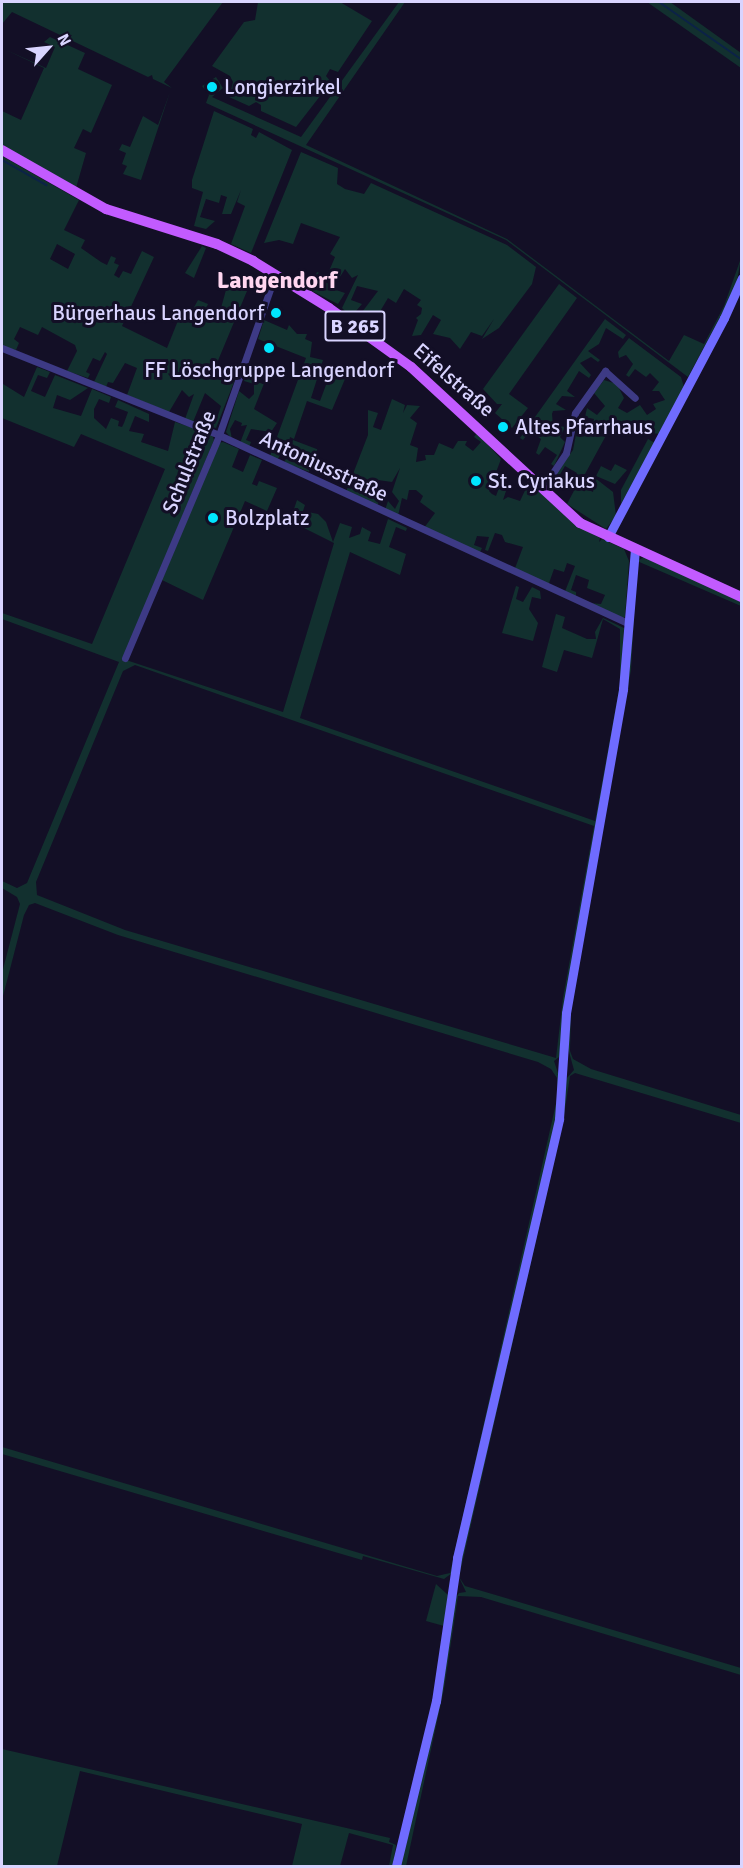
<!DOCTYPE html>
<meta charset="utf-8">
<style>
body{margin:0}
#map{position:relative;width:743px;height:1868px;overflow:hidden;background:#130f26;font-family:Signika,sans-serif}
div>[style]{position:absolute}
.green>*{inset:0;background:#12302f;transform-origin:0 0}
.stream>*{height:2px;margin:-1px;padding:0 1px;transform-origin:1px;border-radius:1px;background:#0c2248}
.street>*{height:7px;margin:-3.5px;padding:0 3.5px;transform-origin:3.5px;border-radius:3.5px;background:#3d3a85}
.secondary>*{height:9px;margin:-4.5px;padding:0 4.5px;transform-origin:4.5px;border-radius:4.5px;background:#6f6bff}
.primary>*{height:10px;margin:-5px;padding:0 5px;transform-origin:5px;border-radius:5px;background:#c25bff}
.dots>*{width:16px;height:16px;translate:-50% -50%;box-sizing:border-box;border:3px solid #130f26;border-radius:50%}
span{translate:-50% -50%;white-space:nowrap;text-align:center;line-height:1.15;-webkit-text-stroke:6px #130f26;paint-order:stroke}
.shield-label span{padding:2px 4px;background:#130f26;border:2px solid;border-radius:4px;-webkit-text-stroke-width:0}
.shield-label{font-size:20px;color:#d9d4ff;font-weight:700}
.poi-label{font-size:21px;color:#d9d4ff}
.left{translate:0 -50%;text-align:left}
.right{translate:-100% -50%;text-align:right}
.street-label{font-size:21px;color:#d9d4ff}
.quarter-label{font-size:24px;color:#ffd6f0;font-weight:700}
.frame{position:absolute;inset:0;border:3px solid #d9d4ff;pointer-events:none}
.north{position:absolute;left:18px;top:18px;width:60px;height:60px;-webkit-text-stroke:4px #130f26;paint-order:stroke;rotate:63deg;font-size:16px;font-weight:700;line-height:24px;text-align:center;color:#d9d4ff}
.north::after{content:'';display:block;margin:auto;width:21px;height:27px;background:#d9d4ff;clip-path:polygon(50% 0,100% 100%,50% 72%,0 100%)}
</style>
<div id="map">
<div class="green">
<i style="clip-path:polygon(2px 2px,223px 2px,164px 82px,172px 88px,153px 79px,152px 75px,148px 77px,12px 12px,2px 24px)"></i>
<i style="clip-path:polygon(258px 2px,340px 2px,372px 21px,338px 72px,330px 69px,326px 76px,331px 82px,296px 127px,261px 111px,261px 105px,256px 102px,249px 106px,229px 97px,233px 82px,230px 76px,212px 66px,244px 22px,255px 20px)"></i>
<i style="clip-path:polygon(399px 2px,405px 2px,306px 145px,507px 239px,669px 361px,684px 335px,704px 344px,724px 306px,741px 258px,736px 287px,688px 377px,506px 240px,206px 103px,209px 95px,202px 86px,216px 77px,223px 88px,212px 97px,301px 137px)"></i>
<i style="clip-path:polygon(647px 2px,670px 2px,741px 53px,741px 68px)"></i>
<i style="clip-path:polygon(50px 37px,85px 53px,78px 69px,112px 85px,91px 133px,83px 129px,74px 148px,86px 153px,76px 188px,2px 145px,2px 111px,21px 120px,44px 68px,4px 49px,46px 68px,55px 47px,44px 42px)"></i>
<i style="clip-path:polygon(170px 92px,141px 180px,123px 174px,127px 166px,122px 164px,126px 153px,119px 150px,122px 144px,130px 147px,143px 116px,158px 125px)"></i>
<i style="clip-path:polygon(214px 111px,253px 129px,251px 135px,256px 138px,259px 132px,292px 150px,251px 253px,231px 244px,245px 206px,237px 202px,241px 190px,231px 214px,222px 214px,227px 197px,221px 195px,219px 203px,206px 199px,200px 217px,215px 221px,206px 229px,194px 226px,203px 192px,192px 188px,192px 180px)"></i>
<i style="clip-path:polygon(301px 152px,338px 168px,337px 184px,345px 189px,364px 194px,371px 183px,507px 245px,536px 267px,532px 284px,499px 328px,482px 339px,494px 319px,482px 336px,471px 332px,460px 349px,450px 338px,433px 334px,441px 320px,433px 315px,421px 335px,412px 336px,418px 320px,416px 318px,421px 314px,422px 308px,417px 305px,421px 300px,404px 289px,396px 303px,388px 298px,369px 330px,356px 320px,378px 291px,357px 286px,351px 300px,362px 304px,351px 317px,342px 308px,358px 275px,352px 278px,345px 269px,336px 283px,332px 282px,330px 288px,345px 293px,338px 304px,310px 290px,317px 272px,327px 276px,335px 257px,330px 254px,340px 237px,301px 223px,293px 244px,279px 240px,264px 243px)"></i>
<i style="clip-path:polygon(evenodd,2px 156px,79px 200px,64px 230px,85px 240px,81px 248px,101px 262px,107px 265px,111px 256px,116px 258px,114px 263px,119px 265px,114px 275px,119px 278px,123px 271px,131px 274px,142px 251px,154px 257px,122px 326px,167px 348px,179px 318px,187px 320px,198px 300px,208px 304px,205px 311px,215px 314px,221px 308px,229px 279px,232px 286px,238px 285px,237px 290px,241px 286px,247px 291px,212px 375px,236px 377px,216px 428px,199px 424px,203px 413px,212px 417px,209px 422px,215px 424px,221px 406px,205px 393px,193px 422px,185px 419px,194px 394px,189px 397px,182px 390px,169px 412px,127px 395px,137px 368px,125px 363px,113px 383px,108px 382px,106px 387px,94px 382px,107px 354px,105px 352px,100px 361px,93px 358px,86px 372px,90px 374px,88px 378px,67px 371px,77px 351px,75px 345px,42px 327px,38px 335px,20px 327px,14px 339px,19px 343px,16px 350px,2px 347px,2px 156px,57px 244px,75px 254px,68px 269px,50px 259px,57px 244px)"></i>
<i style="clip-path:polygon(202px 246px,206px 248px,194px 278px,185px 273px)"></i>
<i style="clip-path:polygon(559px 284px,577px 298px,509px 394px,528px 408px,512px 428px,495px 413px,502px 404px,497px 404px,483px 389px)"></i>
<i style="clip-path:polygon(605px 319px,626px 335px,623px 339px,606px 328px,599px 344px,588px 351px,600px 360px,598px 362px,591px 357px,580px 363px,591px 375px,589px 378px,579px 371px,567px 391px,575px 397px,562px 396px,556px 404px,566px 410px,553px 411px,552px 414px,553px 425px,565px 427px,560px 437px,565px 442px,554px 466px,551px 464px,557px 455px,545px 447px,539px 455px,536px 453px,541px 439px,530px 431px,523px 440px,520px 438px)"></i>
<i style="clip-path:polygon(264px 320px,287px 330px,289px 325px,297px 334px,307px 334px,305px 339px,312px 342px,310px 357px,323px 360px,311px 398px,320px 401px,332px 369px,345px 379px,332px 410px,307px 401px,294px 439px,290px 437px,289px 442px,279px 439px,275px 452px,281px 454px,277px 460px,270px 456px,306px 358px,258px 339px)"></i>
<i style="clip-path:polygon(629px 338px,681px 377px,684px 387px,661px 434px,619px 430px,617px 434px,609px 430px,579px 485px,593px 492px,595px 478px,613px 492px,616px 516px,606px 529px,567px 504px,577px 485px,573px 483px,577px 473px,565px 466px,559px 476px,556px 474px,573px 450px,577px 429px,591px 431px,594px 419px,585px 417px,587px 408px,597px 415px,605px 406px,594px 393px,604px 380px,617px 384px,624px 398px,618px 408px,627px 413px,640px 405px,647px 415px,656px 409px,653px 404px,665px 400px,659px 391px,652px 391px,659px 382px,650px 373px,646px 377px,635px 369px,629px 377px,626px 375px,633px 364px,626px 355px,619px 358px,618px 352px)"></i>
<i style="clip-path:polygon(evenodd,37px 367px,50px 372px,47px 378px,38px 375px,31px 391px,45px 397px,55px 375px,88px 388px,70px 400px,57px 395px,53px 408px,81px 416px,92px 389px,111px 397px,109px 403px,99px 399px,94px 409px,94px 418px,106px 429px,111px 418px,119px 421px,118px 426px,122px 427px,124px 423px,128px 412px,115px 407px,118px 400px,149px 414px,149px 422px,135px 416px,129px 431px,144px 434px,141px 442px,168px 451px,175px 422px,212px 434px,214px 440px,123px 659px,283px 712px,334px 543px,290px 521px,297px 500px,305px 505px,303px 511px,318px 514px,326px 522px,333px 542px,340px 523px,352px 527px,349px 538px,360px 534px,362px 527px,371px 532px,368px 541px,380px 544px,388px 519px,407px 528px,406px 531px,396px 527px,389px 547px,406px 554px,400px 575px,350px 552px,300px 718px,595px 821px,620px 684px,620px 629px,603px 619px,592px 658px,564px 650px,557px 672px,542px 667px,556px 614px,565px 617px,562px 628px,587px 639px,596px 639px,595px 632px,603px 618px,624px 628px,621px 688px,559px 1057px,554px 1061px,558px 1073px,557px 1116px,452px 1573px,444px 1579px,363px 1556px,362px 1560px,2px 1454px,2px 1447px,437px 1576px,450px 1573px,557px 1099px,557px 1078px,551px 1069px,538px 1062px,118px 935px,35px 903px,29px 905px,24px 915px,2px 1000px,2px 973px,20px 904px,17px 897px,2px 888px,2px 881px,17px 888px,27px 883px,119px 662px,2px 619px,2px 613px,92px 644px,165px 469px,81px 434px,74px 447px,2px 418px,2px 379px,3px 384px,24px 397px,37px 367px,135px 665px,594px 826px,563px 998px,556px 1058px,125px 930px,37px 895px,36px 882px,123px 671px,135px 665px)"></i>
<i style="clip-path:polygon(247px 373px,259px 377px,257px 382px,263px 384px,265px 381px,254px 409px,277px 423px,271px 432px,251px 429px,246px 440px,251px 442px,249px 447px,240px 443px,247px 425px,241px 426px,242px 423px,235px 420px,230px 429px,232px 439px,226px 432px,239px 391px,249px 399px,254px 394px,254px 384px,244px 381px)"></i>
<i style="clip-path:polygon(392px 399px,405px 405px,403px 413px,407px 405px,420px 406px,410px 418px,417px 423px,410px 445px,418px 448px,416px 462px,426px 460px,425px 455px,434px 455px,439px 443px,453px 449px,458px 441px,467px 441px,465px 445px,473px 451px,481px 442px,474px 437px,477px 433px,501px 459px,489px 491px,492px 494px,496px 496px,499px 488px,506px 491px,503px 500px,508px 497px,520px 501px,529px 482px,573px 523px,600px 538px,599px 542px,602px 539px,624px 549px,629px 561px,625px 617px,621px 619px,589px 603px,601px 604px,605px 595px,587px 588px,589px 580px,576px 575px,571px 590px,576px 592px,576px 600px,564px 594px,575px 566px,567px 563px,564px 572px,554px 569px,548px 586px,514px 571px,523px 547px,505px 542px,502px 535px,495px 533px,488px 551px,485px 550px,489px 537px,477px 536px,474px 545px,482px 548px,479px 554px,424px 528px,435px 513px,420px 502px,423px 496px,416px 490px,409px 490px,407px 500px,402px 498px,398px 516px,385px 510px,388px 501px,395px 509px,399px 501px,392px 492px,400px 468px,392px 482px,378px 480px,374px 493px,381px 497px,377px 506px,346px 492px,368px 435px,368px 410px,378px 413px,373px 427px,381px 430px)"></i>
<i style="clip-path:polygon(648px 439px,655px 443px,621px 504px,621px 490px)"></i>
<i style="left:293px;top:440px;width:26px;height:24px;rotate:21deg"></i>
<i style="clip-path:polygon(223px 442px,239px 449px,232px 467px,243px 472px,250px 455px,262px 460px,252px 484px,257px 486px,259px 481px,277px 488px,267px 511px,245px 501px,203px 600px,162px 580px,219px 443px)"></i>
<i style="clip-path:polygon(615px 464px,627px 470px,615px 484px,596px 476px,601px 466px,611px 471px)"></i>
<i style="clip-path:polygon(644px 557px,741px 602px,741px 606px,637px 561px)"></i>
<i style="clip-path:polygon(636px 580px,631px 670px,571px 1011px,570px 1051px,573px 1059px,591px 1069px,741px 1115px,741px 1123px,575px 1073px,570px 1076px,563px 1122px,459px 1577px,465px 1586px,741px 1668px,741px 1675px,481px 1597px,458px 1596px,444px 1689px,406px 1866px,400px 1866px,437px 1708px,454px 1600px,459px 1593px,466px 1592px,458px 1575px,561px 1120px,566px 1079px,574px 1070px,566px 1041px)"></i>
<i style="clip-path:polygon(516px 586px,519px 587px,516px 599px,523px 602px,532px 587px,540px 591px,541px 599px,532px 597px,529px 609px,538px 623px,533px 641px,502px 633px)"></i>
<i style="clip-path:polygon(436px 1584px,448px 1595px,444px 1626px,426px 1621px)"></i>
<i style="clip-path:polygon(2px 1749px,390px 1838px,389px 1842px,396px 1845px,393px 1866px,389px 1866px,393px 1845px,349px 1833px,340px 1866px,292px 1866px,302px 1824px,80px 1771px,57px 1866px,2px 1866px)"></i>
</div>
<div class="stream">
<i style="left:659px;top:2px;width:101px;rotate:34.9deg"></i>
<i style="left:2px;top:160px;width:51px;rotate:29.6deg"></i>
</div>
<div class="street">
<i style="left:2px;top:348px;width:234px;rotate:21.8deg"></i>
<i style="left:219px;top:435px;width:451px;rotate:24.7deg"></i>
<i style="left:542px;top:489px;width:43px;rotate:-56.3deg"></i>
<i style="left:566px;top:453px;width:41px;rotate:-77.3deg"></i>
<i style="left:575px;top:413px;width:52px;rotate:-54.5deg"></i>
<i style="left:605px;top:371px;width:40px;rotate:42deg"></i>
<i style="left:125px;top:658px;width:242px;rotate:-67.1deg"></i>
<i style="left:219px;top:435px;width:170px;rotate:-70.7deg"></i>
</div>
<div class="secondary">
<i style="left:608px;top:537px;width:248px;rotate:-62.1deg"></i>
<i style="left:724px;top:318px;width:44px;rotate:-65.8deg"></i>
<i style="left:396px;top:1866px;width:170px;rotate:-76.4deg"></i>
<i style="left:436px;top:1701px;width:145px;rotate:-81.6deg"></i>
<i style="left:457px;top:1558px;width:451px;rotate:-76.9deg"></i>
<i style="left:559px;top:1119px;width:106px;rotate:-86.2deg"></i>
<i style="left:566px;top:1013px;width:329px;rotate:-80deg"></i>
<i style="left:623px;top:689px;width:141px;rotate:-85.1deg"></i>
</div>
<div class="primary">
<i style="left:2px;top:150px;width:120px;rotate:29.6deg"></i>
<i style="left:106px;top:209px;width:116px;rotate:17.5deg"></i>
<i style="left:217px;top:244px;width:40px;rotate:25deg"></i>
<i style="left:253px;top:261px;width:89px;rotate:31.7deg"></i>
<i style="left:329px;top:308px;width:101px;rotate:35.7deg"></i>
<i style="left:411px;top:367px;width:230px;rotate:42.7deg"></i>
<i style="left:580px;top:523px;width:178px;rotate:24.6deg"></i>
</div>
<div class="dots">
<i style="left:212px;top:87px;background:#00e5ff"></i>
<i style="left:276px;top:313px;background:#00e5ff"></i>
<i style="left:269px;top:348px;background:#00e5ff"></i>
<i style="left:503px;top:427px;background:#00e5ff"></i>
<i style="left:476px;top:481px;background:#00e5ff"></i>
<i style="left:213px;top:518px;background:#00e5ff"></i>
</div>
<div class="shield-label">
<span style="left:355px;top:326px">B 265</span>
</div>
<div class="poi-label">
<span class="left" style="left:224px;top:87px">Longierzirkel</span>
<span class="right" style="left:264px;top:313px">Bürgerhaus Langendorf</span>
<span style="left:269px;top:370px">FF Löschgruppe Langendorf</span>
<span class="left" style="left:515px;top:427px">Altes Pfarrhaus</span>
<span class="left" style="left:488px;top:481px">St. Cyriakus</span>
<span class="left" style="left:225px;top:518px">Bolzplatz</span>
</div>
<div class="street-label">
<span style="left:454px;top:380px;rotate:41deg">Eifelstraße</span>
<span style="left:189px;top:462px;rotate:-68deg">Schulstraße</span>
<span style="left:324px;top:466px;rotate:25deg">Antoniusstraße</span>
</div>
<div class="quarter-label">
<span style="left:277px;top:281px">Langendorf</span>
</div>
<div class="frame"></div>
<div class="north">N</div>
</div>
